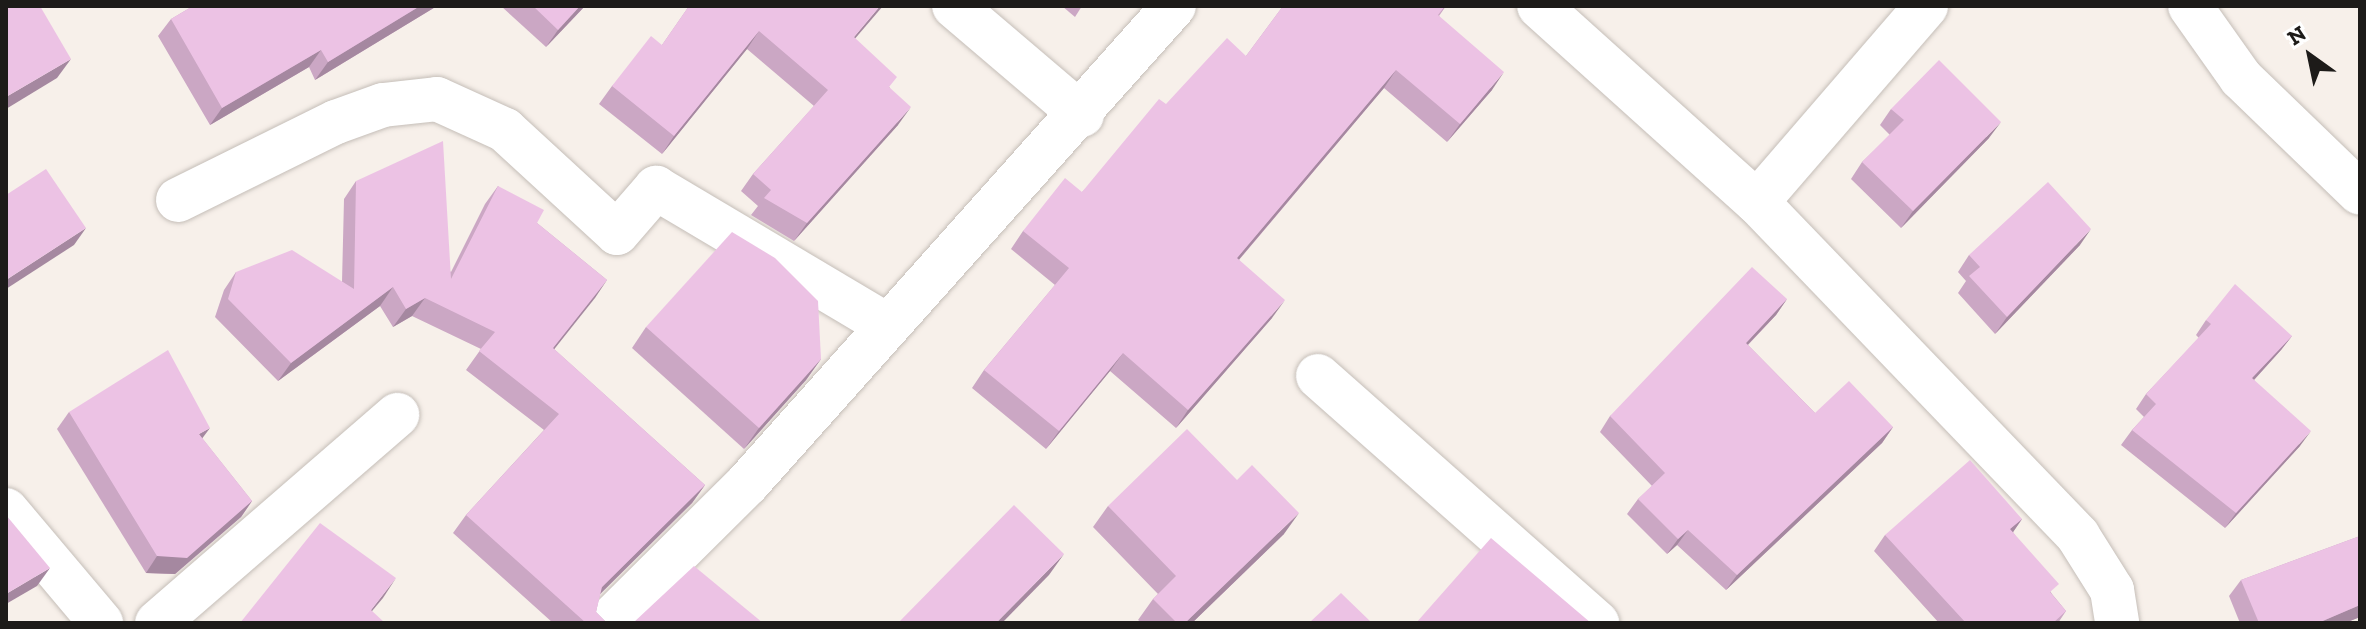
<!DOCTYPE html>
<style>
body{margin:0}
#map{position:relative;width:2366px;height:629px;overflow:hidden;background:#f7f0ea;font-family:"Zilla Slab",serif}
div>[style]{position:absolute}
.roads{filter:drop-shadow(0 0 2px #c5beb8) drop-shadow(0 0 2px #c5beb8)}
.street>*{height:44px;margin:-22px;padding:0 22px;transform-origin:22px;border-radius:22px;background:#fff}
.wall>*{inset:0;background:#cba7c4}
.shaded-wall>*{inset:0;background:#a588a0}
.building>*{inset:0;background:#ecc2e4}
span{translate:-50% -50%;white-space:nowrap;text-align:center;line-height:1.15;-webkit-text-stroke:6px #fff;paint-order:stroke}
.frame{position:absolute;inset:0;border:8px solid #1d1b19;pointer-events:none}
.north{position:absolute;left:2270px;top:16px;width:80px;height:80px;-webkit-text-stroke:6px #fff;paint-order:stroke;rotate:327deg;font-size:22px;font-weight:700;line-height:32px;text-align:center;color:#1d1b19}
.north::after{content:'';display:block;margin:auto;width:28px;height:36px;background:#1d1b19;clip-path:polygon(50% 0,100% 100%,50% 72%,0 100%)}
</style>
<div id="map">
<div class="roads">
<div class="street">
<i style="left:954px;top:6px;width:168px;rotate:40.4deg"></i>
<i style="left:1539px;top:6px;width:293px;rotate:42deg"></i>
<i style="left:1757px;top:202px;width:463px;rotate:46.1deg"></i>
<i style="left:2078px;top:536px;width:64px;rotate:57.8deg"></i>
<i style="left:2112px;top:590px;width:33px;rotate:81deg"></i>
<i style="left:2190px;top:6px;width:88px;rotate:54.7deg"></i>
<i style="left:2241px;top:78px;width:165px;rotate:44deg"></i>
<i style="left:178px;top:200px;width:176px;rotate:-26.3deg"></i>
<i style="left:336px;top:122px;width:50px;rotate:-19.9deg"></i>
<i style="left:383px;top:105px;width:54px;rotate:-6.3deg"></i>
<i style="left:437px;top:99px;width:75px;rotate:24.5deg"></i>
<i style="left:505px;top:130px;width:152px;rotate:42.6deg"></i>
<i style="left:617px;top:233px;width:60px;rotate:-49.1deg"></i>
<i style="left:656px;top:188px;width:269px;rotate:30.7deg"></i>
<i style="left:1757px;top:202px;width:259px;rotate:-49.2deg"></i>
<i style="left:1318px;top:376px;width:373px;rotate:41.5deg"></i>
<i style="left:6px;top:510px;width:148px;rotate:49.9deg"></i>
<i style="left:157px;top:623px;width:318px;rotate:-40.9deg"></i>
<i style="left:607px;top:623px;width:197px;rotate:-44.8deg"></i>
<i style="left:747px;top:484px;width:641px;rotate:-48.23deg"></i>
</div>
</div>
<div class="wall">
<i style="clip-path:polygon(193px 6px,437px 6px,315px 80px,309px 67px,210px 125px,158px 36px,171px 19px)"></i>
<i style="clip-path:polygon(501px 6px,585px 6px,546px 47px)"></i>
<i style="clip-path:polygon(689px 6px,855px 39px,890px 88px,898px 125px,794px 241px,751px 215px,758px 206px,741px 191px,753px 174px,814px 106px,747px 49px,662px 154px,599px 104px,612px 86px,662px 45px)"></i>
<i style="clip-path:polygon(1062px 6px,1082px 6px,1075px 17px)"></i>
<i style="clip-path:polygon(1283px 6px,1446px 6px,1439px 16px,1492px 90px,1447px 142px,1384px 88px,1239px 260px,1272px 318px,1176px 428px,1110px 371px,1046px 449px,972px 388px,984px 370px,1055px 285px,1011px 249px,1023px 231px,1082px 192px,1246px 56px)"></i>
<i style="clip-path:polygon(1891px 109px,1989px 138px,1901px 228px,1851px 179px,1862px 162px,1890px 135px,1880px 125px)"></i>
<i style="clip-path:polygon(356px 181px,451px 272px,485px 204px,498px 186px,537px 223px,607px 280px,554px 349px,705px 485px,692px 503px,600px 594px,596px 612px,607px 623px,553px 623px,453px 533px,466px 515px,544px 430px,466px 370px,481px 349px,412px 316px,393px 327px,380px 306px,278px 381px,215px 317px,224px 290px,236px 272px,342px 282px,344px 199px)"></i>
<i style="clip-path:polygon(2080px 245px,1995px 334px,1958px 293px,1966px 281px,1958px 272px,1969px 255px)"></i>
<i style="clip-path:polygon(1787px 299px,1776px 315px,1748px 345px,1815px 413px,1893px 427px,1882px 443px,1726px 590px,1677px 545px,1667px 554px,1627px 514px,1638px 499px,1652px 486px,1600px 432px,1610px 416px)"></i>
<i style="clip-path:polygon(2206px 320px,2292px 336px,2281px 350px,2254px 380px,2300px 446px,2225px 528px,2121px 445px,2132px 430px,2144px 417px,2136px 409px,2146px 394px,2199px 338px,2196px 335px)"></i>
<i style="clip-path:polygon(646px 327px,821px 359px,806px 380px,744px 449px,632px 348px)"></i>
<i style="clip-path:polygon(69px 412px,202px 438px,252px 501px,241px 517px,175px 574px,146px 573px,57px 429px)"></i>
<i style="clip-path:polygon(1108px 506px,1284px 534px,1192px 623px,1142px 623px,1138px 620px,1153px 599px,1158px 594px,1093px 527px)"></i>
<i style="clip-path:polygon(2022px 519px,2013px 532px,2052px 594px,2066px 611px,2058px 623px,1939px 623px,1874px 551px,1885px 535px)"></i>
<i style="clip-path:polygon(2360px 536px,2360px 617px,2345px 623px,2240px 623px,2229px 596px,2241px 580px)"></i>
</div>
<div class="shaded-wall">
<i style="clip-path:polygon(420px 6px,437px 6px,315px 80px,328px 62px)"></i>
<i style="clip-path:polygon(580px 6px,585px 6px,546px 47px,558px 30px)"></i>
<i style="clip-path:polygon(880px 6px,883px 6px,841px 55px,854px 37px)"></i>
<i style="clip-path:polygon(759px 31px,747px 49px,662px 154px,674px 136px)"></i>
<i style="clip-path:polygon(321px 50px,309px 67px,210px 125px,222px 108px)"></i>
<i style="clip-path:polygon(71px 59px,57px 78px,6px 109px,6px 97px)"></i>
<i style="clip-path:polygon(1396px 70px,1384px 88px,1225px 276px,1237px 258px)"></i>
<i style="clip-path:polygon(1504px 72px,1492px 90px,1447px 142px,1460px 124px)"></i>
<i style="clip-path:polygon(911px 107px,898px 125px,794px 241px,807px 223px)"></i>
<i style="clip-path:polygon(2001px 122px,1989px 138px,1901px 228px,1913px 211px)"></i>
<i style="clip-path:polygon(86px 228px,74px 245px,6px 289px,6px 280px)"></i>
<i style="clip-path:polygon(2091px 229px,2080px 245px,1995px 334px,2007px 317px)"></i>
<i style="clip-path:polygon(607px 280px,595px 298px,540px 367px,553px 348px)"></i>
<i style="clip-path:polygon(393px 287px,380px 306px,278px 381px,291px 363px)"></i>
<i style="clip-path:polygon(425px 298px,412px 316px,393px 327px,406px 309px)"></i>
<i style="clip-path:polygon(1787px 299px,1776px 315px,1735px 358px,1746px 343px)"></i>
<i style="clip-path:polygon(1285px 300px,1272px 318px,1176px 428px,1188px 410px)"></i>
<i style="clip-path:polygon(2292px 336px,2281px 350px,2242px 393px,2252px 378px)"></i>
<i style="clip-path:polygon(1123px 353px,1110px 371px,1046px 449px,1059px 431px)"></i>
<i style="clip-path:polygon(821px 359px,806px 380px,744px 449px,759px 428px)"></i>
<i style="clip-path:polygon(1893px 427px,1882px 443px,1726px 590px,1737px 575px)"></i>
<i style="clip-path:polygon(210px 428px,198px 444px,199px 434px)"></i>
<i style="clip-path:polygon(2311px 431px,2300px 446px,2225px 528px,2236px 513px)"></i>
<i style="clip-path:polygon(705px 485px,692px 503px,589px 605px,602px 587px)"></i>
<i style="clip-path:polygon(252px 501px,241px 517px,175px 574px,146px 573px,157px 556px)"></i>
<i style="clip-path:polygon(1299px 513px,1284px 534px,1192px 623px,1185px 623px)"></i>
<i style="clip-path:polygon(2022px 519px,2011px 535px,2010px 529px)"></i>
<i style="clip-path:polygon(1688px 530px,1677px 545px,1667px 554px,1678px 539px)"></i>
<i style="clip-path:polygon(1064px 554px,1049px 575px,1002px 623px,996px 623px)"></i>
<i style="clip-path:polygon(50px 568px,37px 586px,6px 604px,6px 594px)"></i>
<i style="clip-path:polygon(396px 578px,383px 598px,362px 623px,371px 610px)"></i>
<i style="clip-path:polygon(2360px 605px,2360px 617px,2345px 623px,2318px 623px)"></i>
</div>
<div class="building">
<i style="clip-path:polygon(6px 6px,40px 6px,71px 59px,6px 97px)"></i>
<i style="clip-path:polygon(193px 6px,420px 6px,328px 62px,321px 50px,222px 108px,171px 19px)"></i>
<i style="clip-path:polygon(533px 6px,580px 6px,558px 30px)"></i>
<i style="clip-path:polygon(689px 6px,880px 6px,854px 37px,897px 77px,889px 87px,911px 107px,807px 223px,764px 198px,771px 190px,753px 174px,828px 90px,759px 31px,674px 136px,612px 86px,651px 36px,662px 45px)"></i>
<i style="clip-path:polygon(1283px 6px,1445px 6px,1438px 15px,1504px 72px,1460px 124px,1396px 70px,1237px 258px,1285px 300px,1188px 410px,1123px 353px,1059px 431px,984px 370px,1069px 268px,1023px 231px,1065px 178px,1082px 192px,1159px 99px,1166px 104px,1227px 38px,1246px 56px)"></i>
<i style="clip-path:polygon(1939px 60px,2001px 122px,1913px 211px,1862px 162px,1904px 120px,1891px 109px)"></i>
<i style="clip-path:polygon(443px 141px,451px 279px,498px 186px,544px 210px,537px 223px,607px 280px,553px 348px,705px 485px,602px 587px,596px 612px,607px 623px,586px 623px,466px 515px,559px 414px,479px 351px,495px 332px,425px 298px,406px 309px,393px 287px,291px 363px,228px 299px,236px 272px,292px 250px,354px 289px,356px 181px)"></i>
<i style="clip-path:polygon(46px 169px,86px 228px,6px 280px,6px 195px)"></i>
<i style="clip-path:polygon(2048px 182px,2091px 229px,2007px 317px,1969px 276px,1980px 267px,1969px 255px)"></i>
<i style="clip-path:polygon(732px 232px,775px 258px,818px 301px,821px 359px,759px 428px,646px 327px)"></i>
<i style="clip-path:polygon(1752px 267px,1787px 299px,1746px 343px,1815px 413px,1849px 381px,1893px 427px,1737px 575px,1688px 530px,1678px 539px,1638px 499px,1665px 473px,1610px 416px)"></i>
<i style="clip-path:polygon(2235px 284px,2292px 336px,2252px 378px,2311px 431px,2236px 513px,2132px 430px,2156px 404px,2146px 394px,2211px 324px,2206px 320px)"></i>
<i style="clip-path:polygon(168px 350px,210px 428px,199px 434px,252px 501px,187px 558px,157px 556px,69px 412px)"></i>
<i style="clip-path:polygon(1187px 429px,1237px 480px,1252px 465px,1299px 513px,1185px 623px,1177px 623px,1153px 599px,1176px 576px,1108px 506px)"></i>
<i style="clip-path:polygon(1970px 460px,2022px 519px,2010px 529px,2059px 584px,2050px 592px,2066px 611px,2053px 623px,1966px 623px,1885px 535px)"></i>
<i style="clip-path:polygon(1014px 505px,1064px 554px,996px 623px,898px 623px)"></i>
<i style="clip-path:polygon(6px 515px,50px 568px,6px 594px)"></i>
<i style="clip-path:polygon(320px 523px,396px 578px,371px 610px,385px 623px,240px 623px)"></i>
<i style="clip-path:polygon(2360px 536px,2360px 605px,2318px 623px,2259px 623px,2241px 580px)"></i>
<i style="clip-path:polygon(1491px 538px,1591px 623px,1416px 623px)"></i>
<i style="clip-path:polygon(694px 566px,763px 623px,633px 623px)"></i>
<i style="clip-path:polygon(1341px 593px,1372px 623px,1309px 623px)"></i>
</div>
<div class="frame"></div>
<div class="north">N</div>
</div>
